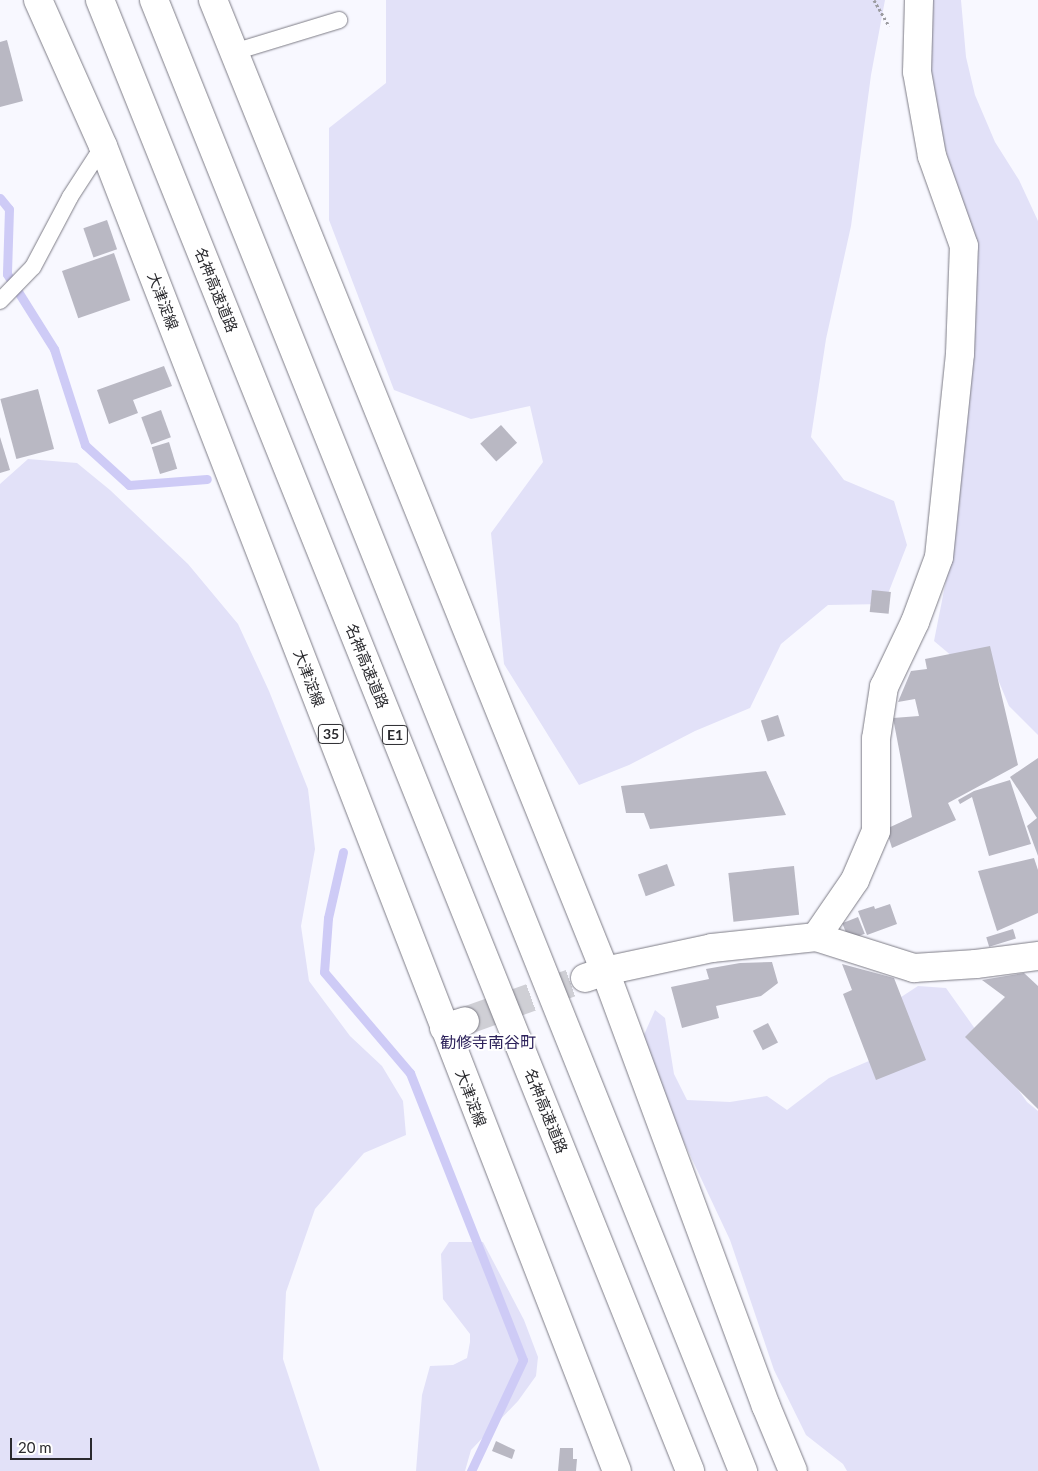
<!DOCTYPE html>
<meta charset="utf-8">
<style>
body{margin:0}
#map{position:relative;width:1038px;height:1471px;overflow:hidden;background:#f8f8ff;font-family:Lato,"Noto Sans JP",sans-serif}
div>[style]{position:absolute}
.green>*{inset:0;background:#e2e1f8}
.stream>*{height:9px;margin:-4.5px;padding:0 4.5px;transform-origin:4.5px;border-radius:4.5px;background:#cecbf6}
.building>*{inset:0;background:#b9b8c3;transform-origin:0 0}
.minor-tunnel>*{height:28px;margin-top:-14px;transform-origin:0;background:repeating-linear-gradient(90deg,#cfcfd5 0 28px,transparent 0 42px)}
.path>*{height:3px;margin-top:-1.5px;transform-origin:0;background:repeating-linear-gradient(90deg,#9c9ca1 0 2.5px,transparent 0 5px)}
.roads{filter:drop-shadow(0 0 1px #7d7c86) drop-shadow(0 0 1px #7d7c86)}
.service>*{height:16px;margin:-8px;padding:0 8px;transform-origin:8px;border-radius:8px;background:#fff}
.minor>*{height:28px;margin:-14px;padding:0 14px;transform-origin:14px;border-radius:14px;background:#fff}
.primary>*{height:28px;margin:-14px;padding:0 14px;transform-origin:14px;border-radius:14px;background:#fff}
.motorway>*{height:28px;margin:-14px;padding:0 14px;transform-origin:14px;border-radius:14px;background:#fff}
span{translate:-50% -50%;white-space:nowrap;text-align:center;line-height:1.15;-webkit-text-stroke:4px #fff;paint-order:stroke}
.shield-label span{padding:1px 4px;background:#fff;border:1px solid;border-radius:4px;-webkit-text-stroke-width:0}
.shield-label{font-size:14px;color:#2a2a2e;font-weight:700}
.street-label{font-size:15px;color:#2a2a2e}
.neighbourhood-label{font-size:16px;color:#2c215b}
.scale{position:absolute;left:10px;top:1438px;width:82px;height:22px;box-sizing:border-box;border:2px solid #2a2a2e;border-top:0;padding-left:6px;font-size:15px;line-height:18px;white-space:nowrap;color:#2a2a2e;-webkit-text-stroke:4px #fff;paint-order:stroke}
</style>
<div id="map">
<div class="green">
<i style="clip-path:polygon(386px 0,885px 0,871px 75px,851px 226px,826px 339px,811px 437px,844px 480px,894px 501px,907px 545px,884px 604px,828px 605px,781px 644px,750px 708px,695px 731px,629px 765px,579px 785px,504px 664px,491px 533px,543px 462px,530px 406px,471px 419px,394px 390px,329px 220px,329px 128px,386px 83px)"></i>
<i style="clip-path:polygon(930px 0,961px 0,966px 57px,975px 95px,995px 142px,1019px 180px,1038px 221px,1038px 735px,1009px 706px,987px 653px,953px 657px,934px 641px,953px 545px,956px 186px,937px 119px,931px 71px)"></i>
<i style="clip-path:polygon(28px 459px,77px 463px,110px 490px,188px 564px,238px 624px,269px 691px,308px 789px,315px 849px,301px 926px,309px 981px,350px 1036px,382px 1066px,403px 1101px,406px 1135px,364px 1153px,315px 1209px,286px 1292px,283px 1359px,320px 1471px,0 1471px,0 484px)"></i>
<i style="clip-path:polygon(918px 986px,946px 988px,1027px 1102px,1038px 1111px,1038px 1471px,847px 1471px,843px 1464px,806px 1435px,774px 1370px,730px 1240px,667px 1106px,643px 1037px,655px 1010px,665px 1018px,674px 1074px,687px 1100px,730px 1102px,767px 1096px,787px 1110px,829px 1078px,883px 1055px,892px 1003px)"></i>
<i style="clip-path:polygon(449px 1242px,483px 1242px,524px 1320px,538px 1357px,536px 1376px,518px 1401px,471px 1450px,465px 1471px,416px 1471px,422px 1395px,430px 1366px,453px 1365px,467px 1358px,470px 1342px,470px 1334px,443px 1299px,441px 1254px)"></i>
</div>
<div class="stream">
<i style="left:0;top:198px;width:14px;rotate:51deg"></i>
<i style="left:9px;top:209px;width:65px;rotate:91.8deg"></i>
<i style="left:7px;top:274px;width:89px;rotate:57.9deg"></i>
<i style="left:54px;top:349px;width:101px;rotate:72.1deg"></i>
<i style="left:85px;top:445px;width:59px;rotate:42.3deg"></i>
<i style="left:129px;top:485px;width:78px;rotate:-4.4deg"></i>
<i style="left:343px;top:852px;width:68px;rotate:102.8deg"></i>
<i style="left:328px;top:918px;width:54px;rotate:94.2deg"></i>
<i style="left:324px;top:972px;width:133px;rotate:49.6deg"></i>
<i style="left:410px;top:1073px;width:308px;rotate:68.5deg"></i>
<i style="left:523px;top:1360px;width:123px;rotate:115.1deg"></i>
</div>
<div class="building">
<i style="clip-path:polygon(7px 40px,23px 101px,0 107px,0 42px)"></i>
<i style="left:107px;top:220px;width:31px;height:25px;rotate:71deg"></i>
<i style="left:114px;top:253px;width:50px;height:55px;rotate:71deg"></i>
<i style="clip-path:polygon(164px 366px,172px 386px,133px 400px,138px 413px,109px 424px,97px 390px)"></i>
<i style="left:38px;top:389px;width:62px;height:39px;rotate:75deg"></i>
<i style="left:161px;top:410px;width:29px;height:21px;rotate:70deg"></i>
<i style="left:501px;top:425px;width:24px;height:28px;rotate:48deg"></i>
<i style="clip-path:polygon(0 437px,10px 470px,0 473px)"></i>
<i style="left:169px;top:442px;width:28px;height:18px;rotate:73deg"></i>
<i style="left:872px;top:590px;width:19px;height:22px;rotate:6deg"></i>
<i style="clip-path:polygon(990px 646px,1018px 765px,948px 803px,956px 820px,892px 848px,886px 829px,912px 817px,893px 718px,919px 716px,915px 699px,898px 702px,911px 671px,927px 669px,925px 659px)"></i>
<i style="left:778px;top:715px;width:22px;height:18px;rotate:72deg"></i>
<i style="clip-path:polygon(1038px 758px,1038px 856px,1027px 826px,1037px 818px,1010px 777px)"></i>
<i style="clip-path:polygon(766px 771px,786px 815px,650px 829px,644px 813px,626px 813px,621px 786px)"></i>
<i style="clip-path:polygon(1010px 780px,1031px 844px,989px 856px,972px 797px,960px 804px,958px 800px,974px 791px)"></i>
<i style="clip-path:polygon(1034px 858px,1038px 870px,1038px 913px,997px 931px,978px 871px)"></i>
<i style="left:667px;top:864px;width:23px;height:31px;rotate:70deg"></i>
<i style="left:794px;top:866px;width:49px;height:66px;rotate:84deg"></i>
<i style="clip-path:polygon(890px 904px,897px 924px,867px 935px,858px 911px,874px 906px,875px 909px)"></i>
<i style="left:858px;top:917px;width:18px;height:17px;rotate:68deg"></i>
<i style="left:1013px;top:929px;width:10px;height:28px;rotate:73deg"></i>
<i style="clip-path:polygon(772px 962px,778px 983px,761px 996px,716px 1006px,719px 1018px,682px 1028px,671px 987px,709px 979px,706px 969px,740px 963px)"></i>
<i style="clip-path:polygon(842px 964px,894px 978px,926px 1060px,876px 1080px,843px 994px,852px 990px)"></i>
<i style="clip-path:polygon(1024px 973px,1038px 986px,1038px 1109px,965px 1037px,1005px 997px,982px 980px)"></i>
<i style="left:768px;top:1023px;width:22px;height:17px;rotate:63deg"></i>
<i style="clip-path:polygon(496px 1441px,515px 1450px,512px 1459px,492px 1451px)"></i>
<i style="clip-path:polygon(560px 1448px,573px 1448px,573px 1459px,577px 1459px,576px 1471px,558px 1471px)"></i>
</div>
<div class="minor-tunnel">
<i style="left:465px;top:1021px;width:127px;rotate:-19.7deg"></i>
</div>
<div class="path">
<i style="left:874px;top:0;width:30px;rotate:60deg"></i>
</div>
<div class="roads">
<div class="service">
<i style="left:234px;top:52px;width:110px;rotate:-16.9deg"></i>
<i style="left:0;top:301px;width:47px;rotate:-45.9deg"></i>
<i style="left:33px;top:267px;width:79px;rotate:-62.1deg"></i>
<i style="left:70px;top:197px;width:61px;rotate:-57.1deg"></i>
</div>
<div class="minor">
<i style="left:213px;top:0;width:1047px;rotate:68.02deg"></i>
<i style="left:605px;top:971px;width:464px;rotate:69.7deg"></i>
<i style="left:766px;top:1406px;width:70px;rotate:67.4deg"></i>
<i style="left:816px;top:937px;width:103px;rotate:17.6deg"></i>
<i style="left:914px;top:968px;width:62px;rotate:-3.7deg"></i>
<i style="left:976px;top:964px;width:63px;rotate:-7.4deg"></i>
<i style="left:585px;top:978px;width:21px;rotate:-19deg"></i>
<i style="left:605px;top:971px;width:109px;rotate:-12.1deg"></i>
<i style="left:712px;top:948px;width:105px;rotate:-6deg"></i>
<i style="left:816px;top:937px;width:69px;rotate:-55.6deg"></i>
<i style="left:855px;top:880px;width:53px;rotate:-66.8deg"></i>
<i style="left:876px;top:831px;width:92px;rotate:-90deg"></i>
<i style="left:876px;top:739px;width:53px;rotate:-81.3deg"></i>
<i style="left:884px;top:687px;width:72px;rotate:-64.5deg"></i>
<i style="left:915px;top:622px;width:69px;rotate:-69.7deg"></i>
<i style="left:939px;top:557px;width:204px;rotate:-84.1deg"></i>
<i style="left:960px;top:354px;width:108px;rotate:-87.9deg"></i>
<i style="left:964px;top:246px;width:96px;rotate:-109.6deg"></i>
<i style="left:932px;top:156px;width:85px;rotate:-100.1deg"></i>
<i style="left:917px;top:72px;width:72px;rotate:-88.4deg"></i>
<i style="left:444px;top:1028px;width:22px;rotate:-18deg"></i>
</div>
<div class="primary">
<i style="left:38px;top:0;width:160px;rotate:66deg"></i>
<i style="left:103px;top:146px;width:1421px;rotate:68.8deg"></i>
</div>
<div class="motorway">
<i style="left:100px;top:0;width:1585px;rotate:68.14deg"></i>
<i style="left:154px;top:0;width:1585px;rotate:68.18deg"></i>
</div>
</div>
<div class="shield-label">
<span style="left:331px;top:734px">35</span>
<span style="left:395px;top:735px">E1</span>
</div>
<div class="street-label">
<span style="left:216px;top:290px;rotate:68deg">名神高速道路</span>
<span style="left:163px;top:301px;rotate:69deg">大津淀線</span>
<span style="left:367px;top:666px;rotate:68deg">名神高速道路</span>
<span style="left:309px;top:678px;rotate:69deg">大津淀線</span>
<span style="left:471px;top:1098px;rotate:69deg">大津淀線</span>
<span style="left:546px;top:1111px;rotate:68deg">名神高速道路</span>
</div>
<div class="neighbourhood-label">
<span style="left:488px;top:1042px">勧修寺南谷町</span>
</div>
<div class="scale">20 m</div>
</div>
